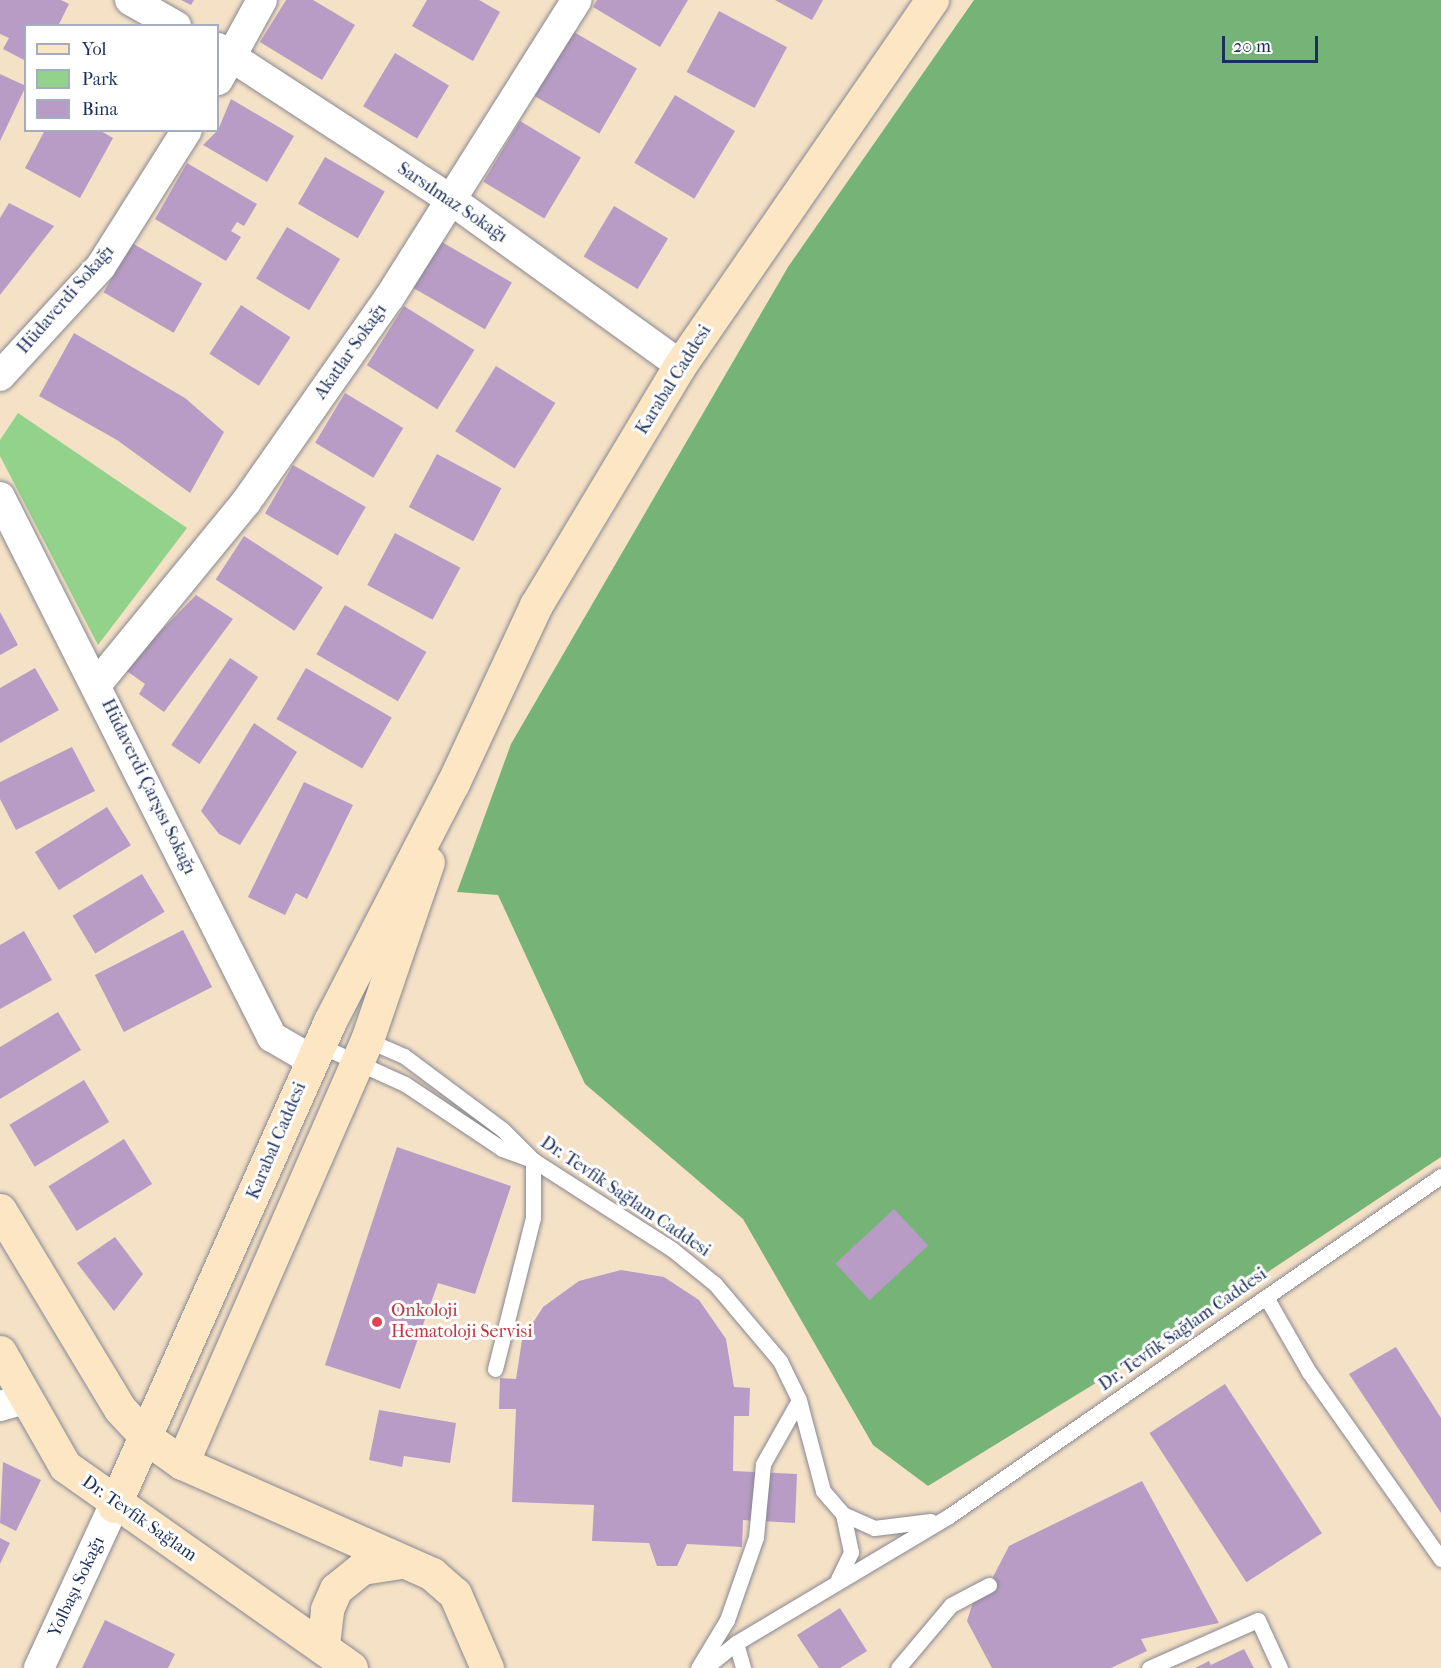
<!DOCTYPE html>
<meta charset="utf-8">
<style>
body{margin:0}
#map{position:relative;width:1441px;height:1668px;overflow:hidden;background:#f5e1c6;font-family:"IM FELL French Canon",serif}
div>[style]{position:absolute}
.green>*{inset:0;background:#92d28a}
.forest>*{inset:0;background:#75b476}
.building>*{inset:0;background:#b89cc5;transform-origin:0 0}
.roads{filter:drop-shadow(0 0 2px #888892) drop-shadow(0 0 2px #888892)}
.lane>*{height:15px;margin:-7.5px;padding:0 7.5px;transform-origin:7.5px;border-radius:7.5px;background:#fff}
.street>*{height:30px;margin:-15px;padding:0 15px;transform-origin:15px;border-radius:15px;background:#fff}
.secondary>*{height:33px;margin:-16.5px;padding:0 16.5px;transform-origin:16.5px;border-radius:16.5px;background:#fce6c4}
.dots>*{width:16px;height:16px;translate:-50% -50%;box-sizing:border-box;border:3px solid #fff;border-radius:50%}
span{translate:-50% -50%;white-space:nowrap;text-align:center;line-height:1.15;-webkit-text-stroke:6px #fff;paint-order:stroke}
.street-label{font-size:18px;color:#1b2f5e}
.health-label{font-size:18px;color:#be3a42}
.left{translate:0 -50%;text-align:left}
.legend{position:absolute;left:24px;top:24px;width:195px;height:108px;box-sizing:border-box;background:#fff;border:2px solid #a4acbf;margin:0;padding:8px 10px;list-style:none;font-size:18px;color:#1b2f5e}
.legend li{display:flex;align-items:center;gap:12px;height:30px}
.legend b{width:30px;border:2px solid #a4acbf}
.scale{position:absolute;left:1222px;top:36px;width:96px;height:27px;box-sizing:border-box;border:3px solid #1b2f5e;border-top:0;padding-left:8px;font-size:18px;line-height:21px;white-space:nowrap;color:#1b2f5e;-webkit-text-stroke:4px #fff;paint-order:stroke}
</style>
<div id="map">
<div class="green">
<i style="clip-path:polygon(18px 413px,187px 528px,98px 645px,0 456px,0 440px)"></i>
</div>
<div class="forest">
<i style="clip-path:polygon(974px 0,1441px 0,1441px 1157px,1161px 1343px,928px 1486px,873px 1445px,743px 1219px,585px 1084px,498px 895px,457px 892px,511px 744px,788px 267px)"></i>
</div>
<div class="building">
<i style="clip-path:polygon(0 0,61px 0,69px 4px,58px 26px,26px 26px,26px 61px,3px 49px,9px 38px,0 34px)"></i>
<i style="clip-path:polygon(181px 0,194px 0,191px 5px)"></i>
<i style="clip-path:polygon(286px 0,313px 0,355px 25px,322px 80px,260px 42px)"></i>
<i style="clip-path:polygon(427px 0,479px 0,500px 12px,473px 61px,412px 26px)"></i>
<i style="clip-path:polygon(597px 0,688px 0,660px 47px,593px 7px)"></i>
<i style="clip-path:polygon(775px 0,823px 0,812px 20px)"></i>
<i style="left:719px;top:11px;width:77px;height:69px;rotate:28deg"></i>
<i style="left:572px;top:31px;width:75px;height:75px;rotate:30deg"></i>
<i style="left:395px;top:53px;width:63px;height:62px;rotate:31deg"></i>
<i style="clip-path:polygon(0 74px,26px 86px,0 141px)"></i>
<i style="left:675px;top:95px;width:70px;height:79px;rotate:31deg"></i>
<i style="clip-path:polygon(231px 99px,294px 136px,267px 182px,203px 145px,218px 130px)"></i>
<i style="left:520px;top:121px;width:71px;height:71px;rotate:31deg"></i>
<i style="clip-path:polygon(45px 130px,99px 130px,113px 138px,80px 198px,25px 168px)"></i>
<i style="left:325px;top:157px;width:69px;height:54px;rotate:30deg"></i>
<i style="clip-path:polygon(187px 163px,257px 204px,244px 226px,237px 222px,231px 231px,241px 237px,226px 261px,155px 219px)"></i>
<i style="clip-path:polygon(9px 203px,54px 226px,0 295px,0 218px)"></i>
<i style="left:614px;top:206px;width:63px;height:59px;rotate:31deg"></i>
<i style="left:287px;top:227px;width:62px;height:60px;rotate:31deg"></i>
<i style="left:440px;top:241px;width:83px;height:54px;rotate:30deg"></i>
<i style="left:132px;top:243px;width:81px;height:57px;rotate:30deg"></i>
<i style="left:241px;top:305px;width:59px;height:58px;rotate:33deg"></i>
<i style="left:404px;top:306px;width:83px;height:70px;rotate:32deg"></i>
<i style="clip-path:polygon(74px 333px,185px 398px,224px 432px,190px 493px,117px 440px,39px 396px)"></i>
<i style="left:496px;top:366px;width:70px;height:77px;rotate:32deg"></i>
<i style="left:345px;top:393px;width:68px;height:58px;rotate:31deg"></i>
<i style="left:437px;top:454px;width:73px;height:60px;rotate:28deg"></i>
<i style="left:293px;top:465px;width:84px;height:56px;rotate:30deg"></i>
<i style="left:395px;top:533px;width:74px;height:59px;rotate:28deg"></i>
<i style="left:244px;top:536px;width:94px;height:52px;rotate:33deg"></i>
<i style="clip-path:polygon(196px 595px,233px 619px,164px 712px,139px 694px,145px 684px,124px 669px)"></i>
<i style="left:345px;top:605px;width:94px;height:57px;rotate:30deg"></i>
<i style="clip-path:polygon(0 612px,18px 645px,0 655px)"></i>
<i style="left:230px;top:658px;width:34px;height:105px;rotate:34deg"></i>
<i style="clip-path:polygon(35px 668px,59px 710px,0 743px,0 688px)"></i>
<i style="left:306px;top:668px;width:99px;height:59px;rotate:30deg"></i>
<i style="clip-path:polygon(254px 723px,297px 752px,240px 845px,219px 834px,201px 811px)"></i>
<i style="clip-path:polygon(72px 747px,95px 791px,16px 830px,0 799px,0 782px)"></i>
<i style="clip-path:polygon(304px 782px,353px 805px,307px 899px,296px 893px,285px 915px,248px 897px)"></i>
<i style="left:107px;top:807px;width:45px;height:85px;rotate:58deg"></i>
<i style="left:142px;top:874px;width:44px;height:81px;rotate:59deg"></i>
<i style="left:183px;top:930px;width:64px;height:99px;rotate:63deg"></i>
<i style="clip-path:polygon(24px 931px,52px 980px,0 1009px,0 945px)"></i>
<i style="clip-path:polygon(58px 1012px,81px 1050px,0 1099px,0 1047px)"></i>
<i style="left:84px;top:1080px;width:49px;height:87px;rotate:59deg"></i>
<i style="left:124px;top:1139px;width:53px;height:89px;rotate:58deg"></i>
<i style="clip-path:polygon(397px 1147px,511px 1186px,475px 1294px,438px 1283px,400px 1389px,325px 1365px)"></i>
<i style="left:894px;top:1209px;width:50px;height:80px;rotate:47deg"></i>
<i style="clip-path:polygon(115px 1237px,143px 1274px,114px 1311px,77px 1263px)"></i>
<i style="clip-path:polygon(621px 1270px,664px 1277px,699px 1300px,726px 1339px,734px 1387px,750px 1388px,749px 1416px,734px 1416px,733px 1471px,797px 1474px,795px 1523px,743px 1520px,742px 1547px,687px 1544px,677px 1566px,657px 1566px,649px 1543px,592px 1541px,594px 1505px,512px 1502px,516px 1409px,499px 1409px,500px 1378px,516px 1379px,522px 1340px,543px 1307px,579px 1281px)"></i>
<i style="clip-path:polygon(1396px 1347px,1441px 1418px,1441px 1513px,1349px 1374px)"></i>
<i style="left:1225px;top:1384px;width:178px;height:90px;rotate:57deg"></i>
<i style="clip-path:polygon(379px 1410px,456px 1423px,450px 1463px,404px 1456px,402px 1467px,369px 1460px)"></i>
<i style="clip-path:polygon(3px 1462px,41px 1480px,16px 1531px,0 1523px)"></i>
<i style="clip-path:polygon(1142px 1481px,1219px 1623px,1141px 1639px,1147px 1651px,1111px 1668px,992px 1668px,967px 1621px,974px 1599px,996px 1587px,993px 1577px,1009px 1546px)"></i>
<i style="clip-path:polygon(0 1538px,10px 1543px,0 1564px)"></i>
<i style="clip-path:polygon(840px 1608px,867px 1651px,840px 1668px,819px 1668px,797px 1635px)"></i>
<i style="clip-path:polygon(105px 1620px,175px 1654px,168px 1668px,82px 1668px)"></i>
<i style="clip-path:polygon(1244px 1649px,1254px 1668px,1195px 1668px,1209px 1661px,1211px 1665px)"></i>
</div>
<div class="roads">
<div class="lane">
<i style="left:367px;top:1040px;width:40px;rotate:23.4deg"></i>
<i style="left:404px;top:1056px;width:122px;rotate:36.7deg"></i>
<i style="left:502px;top:1129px;width:44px;rotate:45deg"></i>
<i style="left:533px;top:1160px;width:166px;rotate:32.7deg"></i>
<i style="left:673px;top:1250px;width:54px;rotate:39deg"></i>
<i style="left:715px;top:1284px;width:101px;rotate:49.8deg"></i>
<i style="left:780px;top:1361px;width:43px;rotate:64deg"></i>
<i style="left:799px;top:1400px;width:94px;rotate:75.2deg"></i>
<i style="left:823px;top:1491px;width:30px;rotate:49deg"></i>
<i style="left:843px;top:1514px;width:34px;rotate:24deg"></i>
<i style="left:874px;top:1528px;width:57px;rotate:-7deg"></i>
<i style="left:319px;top:1045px;width:94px;rotate:24.4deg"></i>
<i style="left:405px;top:1084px;width:117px;rotate:33.8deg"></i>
<i style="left:502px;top:1149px;width:27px;rotate:20deg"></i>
<i style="left:1266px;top:1297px;width:86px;rotate:60.2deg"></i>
<i style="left:1309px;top:1372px;width:229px;rotate:54.8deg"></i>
<i style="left:495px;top:1369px;width:156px;rotate:-75.9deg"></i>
<i style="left:533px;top:1218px;width:58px;rotate:-90deg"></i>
<i style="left:838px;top:1579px;width:30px;rotate:-64deg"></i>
<i style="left:851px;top:1552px;width:39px;rotate:-102deg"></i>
<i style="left:736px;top:1643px;width:26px;rotate:74deg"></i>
<i style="left:698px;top:1668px;width:56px;rotate:-58.9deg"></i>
<i style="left:727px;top:1620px;width:88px;rotate:-70.7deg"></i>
<i style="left:756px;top:1537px;width:73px;rotate:-84.5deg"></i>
<i style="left:763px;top:1464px;width:73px;rotate:-60.6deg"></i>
<i style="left:705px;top:1668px;width:40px;rotate:-39deg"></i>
<i style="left:736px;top:1643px;width:248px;rotate:-30.8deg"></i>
<i style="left:949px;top:1516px;width:598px;rotate:-34.65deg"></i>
<i style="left:898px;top:1668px;width:82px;rotate:-49.9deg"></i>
<i style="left:951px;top:1605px;width:43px;rotate:-27.8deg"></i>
<i style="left:1149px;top:1668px;width:119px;rotate:-23.8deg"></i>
<i style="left:1258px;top:1620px;width:53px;rotate:65.4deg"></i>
</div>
<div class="street">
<i style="left:130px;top:0;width:53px;rotate:29.5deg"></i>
<i style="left:218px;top:48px;width:277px;rotate:33.1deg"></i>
<i style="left:450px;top:199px;width:284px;rotate:35.8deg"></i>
<i style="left:218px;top:80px;width:91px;rotate:-61.2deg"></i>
<i style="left:0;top:376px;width:149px;rotate:-47.4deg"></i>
<i style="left:101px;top:266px;width:161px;rotate:-57.7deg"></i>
<i style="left:0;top:497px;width:605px;rotate:63.27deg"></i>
<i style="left:272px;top:1037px;width:46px;rotate:29.9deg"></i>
<i style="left:97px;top:684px;width:235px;rotate:-50.7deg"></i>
<i style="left:246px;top:502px;width:249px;rotate:-55deg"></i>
<i style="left:389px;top:298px;width:352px;rotate:-57.8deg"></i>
<i style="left:0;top:1406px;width:26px;rotate:-16deg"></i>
<i style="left:39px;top:1668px;width:179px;rotate:-65.2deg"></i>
</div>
<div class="secondary">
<i style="left:0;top:1210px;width:232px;rotate:58.9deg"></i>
<i style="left:120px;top:1409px;width:41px;rotate:47deg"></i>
<i style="left:148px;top:1439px;width:42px;rotate:35.2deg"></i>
<i style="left:182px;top:1463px;width:274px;rotate:23.9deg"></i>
<i style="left:432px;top:1574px;width:30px;rotate:41deg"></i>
<i style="left:455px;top:1594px;width:81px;rotate:66.6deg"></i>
<i style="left:0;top:1352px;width:131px;rotate:60.3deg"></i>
<i style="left:65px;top:1466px;width:350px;rotate:35.2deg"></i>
<i style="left:182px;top:1463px;width:462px;rotate:-66.4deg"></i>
<i style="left:367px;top:1040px;width:188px;rotate:-71.1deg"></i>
<i style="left:114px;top:1506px;width:531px;rotate:-65.99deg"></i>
<i style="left:330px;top:1021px;width:268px;rotate:-62.7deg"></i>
<i style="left:453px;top:783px;width:196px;rotate:-65deg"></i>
<i style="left:536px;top:605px;width:280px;rotate:-59deg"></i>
<i style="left:680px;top:365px;width:444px;rotate:-55.4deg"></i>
<i style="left:323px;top:1644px;width:35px;rotate:-83deg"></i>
<i style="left:327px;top:1609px;width:22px;rotate:-66deg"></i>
<i style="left:336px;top:1589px;width:33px;rotate:-39deg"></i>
<i style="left:362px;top:1568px;width:36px;rotate:-9deg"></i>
</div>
</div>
<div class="dots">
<i style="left:377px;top:1322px;background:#e0444e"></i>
</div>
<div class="street-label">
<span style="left:452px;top:203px;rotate:34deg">Sarsılmaz Sokağı</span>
<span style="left:66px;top:300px;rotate:-49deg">Hüdaverdi Sokağı</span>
<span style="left:351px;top:352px;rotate:-55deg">Akatlar Sokağı</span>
<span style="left:674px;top:380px;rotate:-58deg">Karabal Caddesi</span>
<span style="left:148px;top:787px;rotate:64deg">Hüdaverdi Çarşısı Sokağı</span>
<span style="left:277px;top:1141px;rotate:-67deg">Karabal Caddesi</span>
<span style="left:625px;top:1197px;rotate:34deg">Dr. Tevfik Sağlam Caddesi</span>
<span style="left:1183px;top:1330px;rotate:-35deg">Dr. Tevfik Sağlam Caddesi</span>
<span style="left:139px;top:1519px;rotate:35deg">Dr. Tevfik Sağlam</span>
<span style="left:77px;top:1587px;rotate:-65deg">Yolbaşı Sokağı</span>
</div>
<div class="health-label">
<span class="left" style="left:391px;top:1322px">Onkoloji<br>Hematoloji Servisi</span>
</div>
<ul class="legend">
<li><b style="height:8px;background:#fce6c4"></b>Yol</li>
<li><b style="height:16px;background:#92d28a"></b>Park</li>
<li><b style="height:16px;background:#b89cc5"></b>Bina</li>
</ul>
<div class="scale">20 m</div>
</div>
